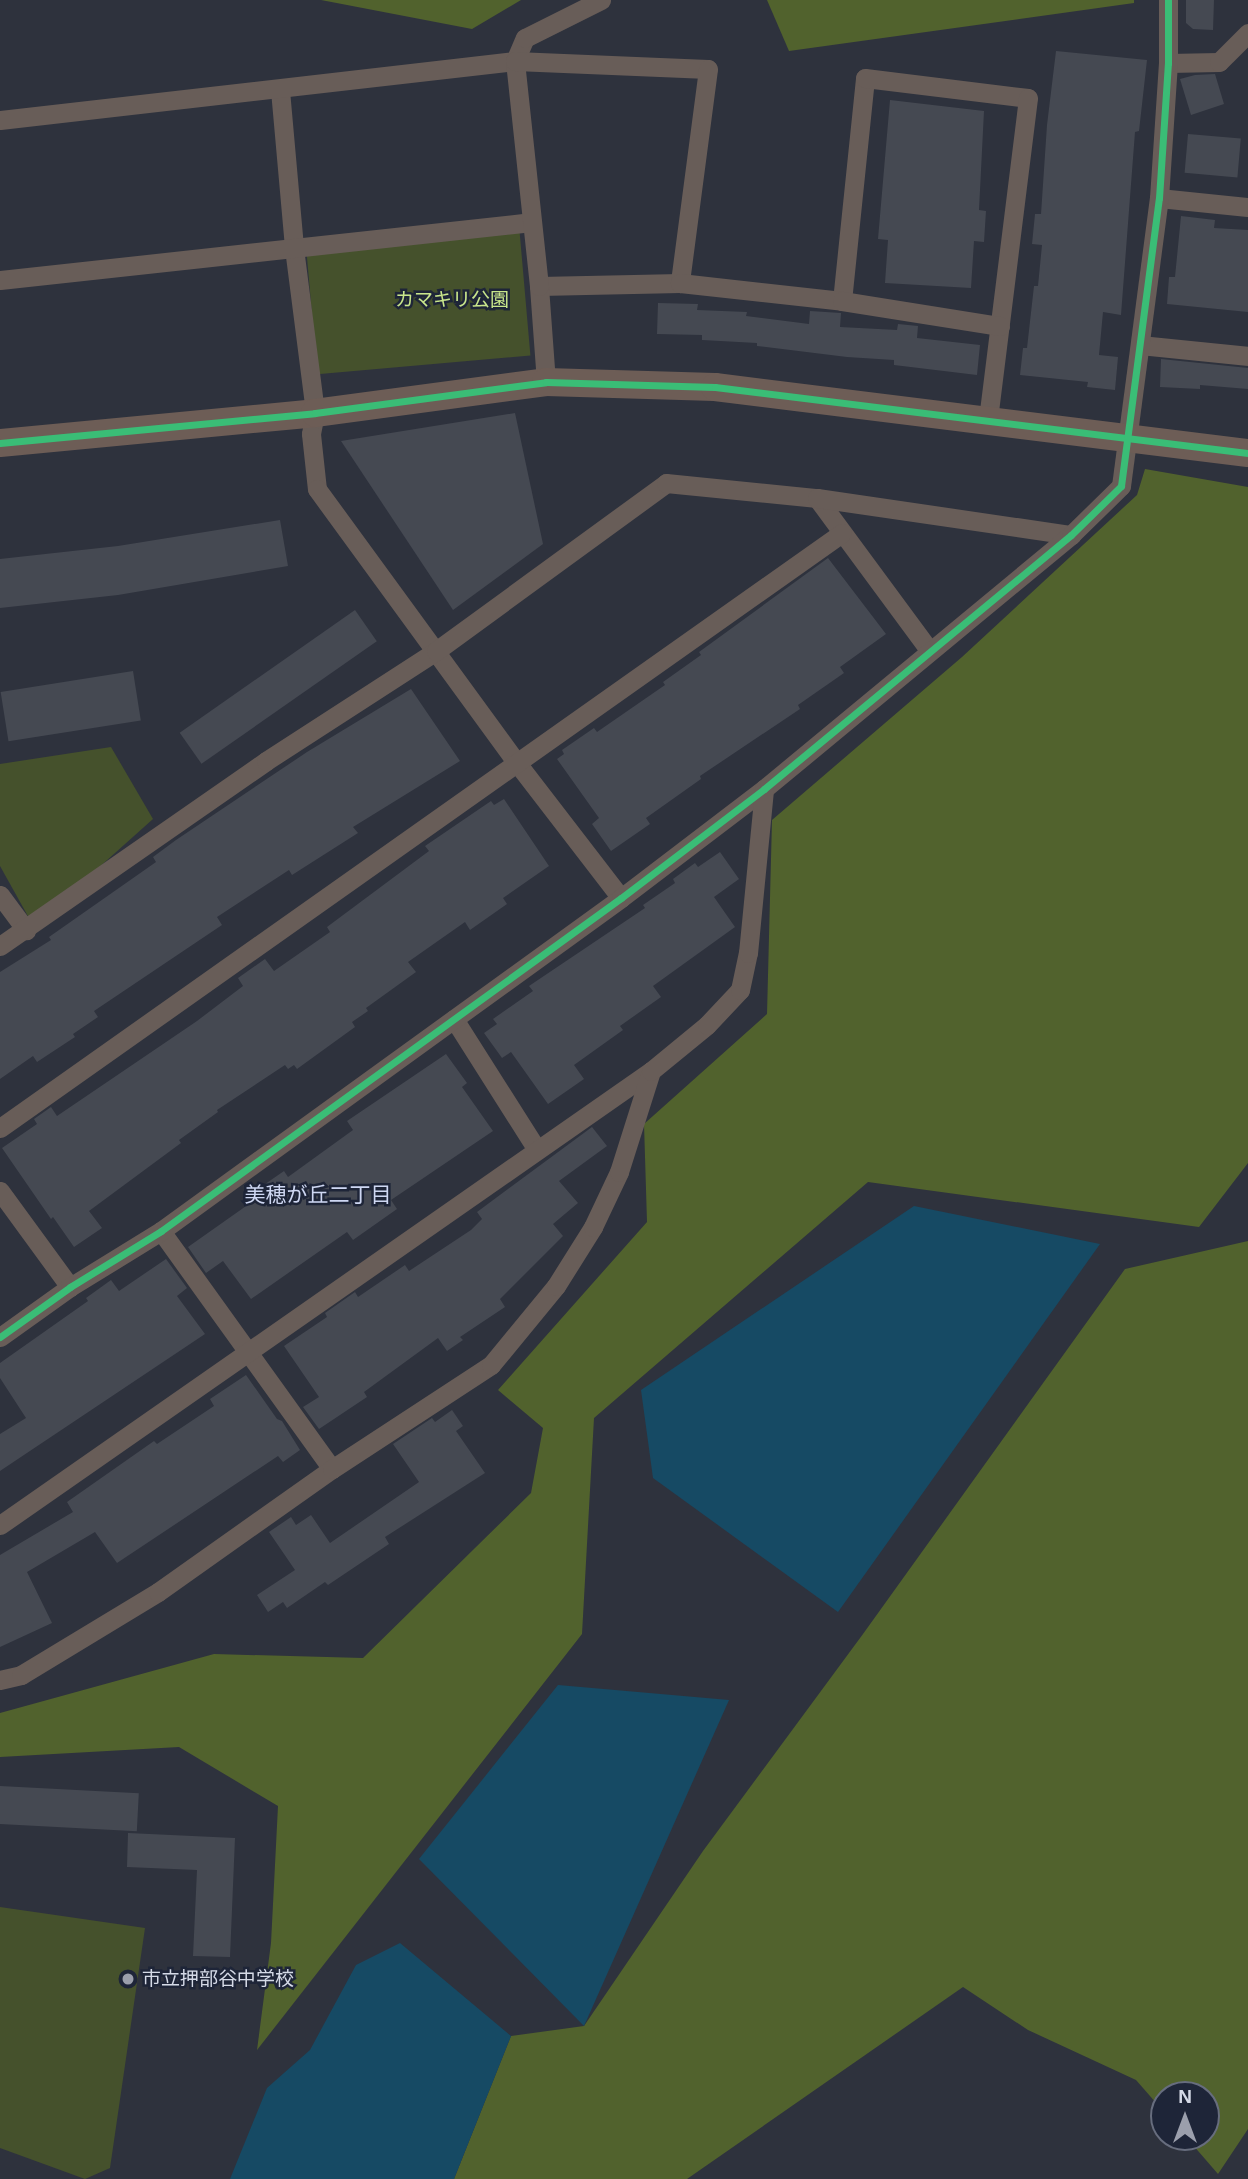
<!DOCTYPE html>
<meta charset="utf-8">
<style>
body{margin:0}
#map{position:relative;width:1248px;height:2179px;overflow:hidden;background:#2e323d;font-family:Helvetica,"Noto Sans JP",sans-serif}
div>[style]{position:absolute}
.green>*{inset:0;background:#45512c;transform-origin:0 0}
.forest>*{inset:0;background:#51622d}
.water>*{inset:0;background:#164a64}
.building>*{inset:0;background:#454952;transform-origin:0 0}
.street>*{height:19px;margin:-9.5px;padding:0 9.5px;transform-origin:9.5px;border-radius:9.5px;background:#685d58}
.secondary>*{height:28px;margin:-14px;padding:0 14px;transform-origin:14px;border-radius:14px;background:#6d5d56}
.cycleway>*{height:7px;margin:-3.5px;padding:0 3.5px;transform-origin:3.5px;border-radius:3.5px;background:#3abd76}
.dots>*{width:19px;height:19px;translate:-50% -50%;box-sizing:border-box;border:4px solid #1e2538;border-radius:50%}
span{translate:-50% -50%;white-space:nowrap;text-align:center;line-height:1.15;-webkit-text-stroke:5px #1e2538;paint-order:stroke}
.park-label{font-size:19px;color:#c9e68b}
.poi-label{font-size:19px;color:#d5dae7}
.left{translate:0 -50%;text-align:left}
.neighbourhood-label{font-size:21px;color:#ced7f2}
.north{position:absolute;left:1150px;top:2081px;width:70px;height:70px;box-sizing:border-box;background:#1e2538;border:2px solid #676d7e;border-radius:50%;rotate:0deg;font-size:19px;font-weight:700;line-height:28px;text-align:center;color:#d5dae7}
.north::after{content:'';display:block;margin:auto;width:24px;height:32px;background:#9b9fac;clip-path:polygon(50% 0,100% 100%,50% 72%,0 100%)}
</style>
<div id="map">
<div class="green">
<i style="left:519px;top:225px;width:131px;height:214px;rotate:85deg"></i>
<i style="clip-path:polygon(111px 747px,153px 819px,96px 870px,29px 918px,0 866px,0 764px)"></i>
<i style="clip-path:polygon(0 1907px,145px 1928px,110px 2168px,85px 2179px,0 2148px)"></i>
</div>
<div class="forest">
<i style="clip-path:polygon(321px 0,521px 0,472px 29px)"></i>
<i style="clip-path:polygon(767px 0,1134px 0,1134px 3px,789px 51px)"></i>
<i style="clip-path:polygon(1145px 469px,1248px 487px,1248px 1163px,1199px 1227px,868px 1182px,594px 1418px,582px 1634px,257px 2050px,271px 1943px,278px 1806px,179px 1747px,0 1757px,0 1713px,214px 1654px,363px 1658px,531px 1493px,543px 1428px,498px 1390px,647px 1222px,644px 1124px,767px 1014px,772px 820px,962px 657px,1137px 495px)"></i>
<i style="clip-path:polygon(1248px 1241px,1248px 2129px,1218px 2174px,1186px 2137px,1206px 2137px,1206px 2095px,1164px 2095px,1164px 2112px,1136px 2080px,1028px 2030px,963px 1987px,687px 2179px,454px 2179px,511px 2036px,584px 2026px,703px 1851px,863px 1634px,1125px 1269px)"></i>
</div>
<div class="water">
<i style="clip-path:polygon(914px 1206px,1100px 1244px,838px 1612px,653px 1478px,641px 1390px)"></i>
<i style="clip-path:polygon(558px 1685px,729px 1700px,584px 2026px,419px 1859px)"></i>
<i style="clip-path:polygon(400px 1943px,511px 2036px,454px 2179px,230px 2179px,267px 2088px,310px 2050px,356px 1965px)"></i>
</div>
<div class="building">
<i style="clip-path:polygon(1186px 0,1214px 0,1213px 30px,1193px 29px,1186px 23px)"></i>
<i style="clip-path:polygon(1056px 51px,1147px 60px,1139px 131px,1135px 132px,1121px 315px,1103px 312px,1099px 355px,1118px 357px,1115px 390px,1087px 387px,1088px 382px,1020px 375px,1023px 348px,1027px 348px,1034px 286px,1038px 286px,1042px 245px,1032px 244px,1035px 214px,1041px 214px,1047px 125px)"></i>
<i style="clip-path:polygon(1215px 74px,1224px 104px,1191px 115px,1180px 79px,1195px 75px)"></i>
<i style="clip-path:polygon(890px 100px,984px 111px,979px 210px,986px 211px,984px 242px,974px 241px,971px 288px,885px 283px,888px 240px,878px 239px)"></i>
<i style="left:1188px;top:134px;width:53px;height:39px;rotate:5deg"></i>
<i style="clip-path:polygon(1181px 216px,1215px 220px,1214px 228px,1248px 230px,1248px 312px,1167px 304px,1169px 277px,1175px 277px)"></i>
<i style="clip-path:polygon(658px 303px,698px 304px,697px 310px,747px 312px,746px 316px,809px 324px,810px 311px,841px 313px,840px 327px,897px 330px,898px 324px,918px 326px,917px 338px,980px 345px,977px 375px,894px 365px,894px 360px,847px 357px,757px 346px,757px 343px,702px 340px,702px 335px,657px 334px)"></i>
<i style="clip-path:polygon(1161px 359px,1248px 368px,1248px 389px,1200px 385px,1200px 389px,1160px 387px)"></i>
<i style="clip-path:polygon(515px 413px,543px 544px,453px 610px,341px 441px)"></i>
<i style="clip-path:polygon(280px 520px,288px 566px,118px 595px,0 608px,0 559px,118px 546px)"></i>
<i style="clip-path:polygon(828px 558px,886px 634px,840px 667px,844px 673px,798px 705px,800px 709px,700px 776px,701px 779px,646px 818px,650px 824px,611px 851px,592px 824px,599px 818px,557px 759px,564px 754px,562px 750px,594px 728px,597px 732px,665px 685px,663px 682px,701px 655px,699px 652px)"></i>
<i style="left:355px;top:610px;width:38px;height:214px;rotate:55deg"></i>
<i style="left:133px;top:671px;width:50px;height:134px;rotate:81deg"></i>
<i style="clip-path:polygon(411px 689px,460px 761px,353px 827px,358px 833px,292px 875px,289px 870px,217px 917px,222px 925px,94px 1011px,98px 1017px,73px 1034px,75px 1037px,37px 1062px,33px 1056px,0 1079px,0 972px,51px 940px,49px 937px,156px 862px,153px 857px,176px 840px,307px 752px)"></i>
<i style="clip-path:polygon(504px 799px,549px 866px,503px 898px,507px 904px,470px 930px,465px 922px,408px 962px,416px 972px,366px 1008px,368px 1011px,352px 1022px,355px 1027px,297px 1069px,294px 1065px,288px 1069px,285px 1065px,217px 1110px,218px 1112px,179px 1140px,181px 1143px,89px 1211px,102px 1228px,74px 1247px,53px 1217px,51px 1219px,2px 1148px,37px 1124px,34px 1119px,51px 1107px,57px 1116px,197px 1021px,243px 986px,238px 978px,265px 959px,274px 971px,330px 932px,327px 927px,429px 851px,425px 846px,491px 801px,494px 805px)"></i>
<i style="clip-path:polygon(720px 852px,739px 879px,714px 897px,735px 927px,653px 986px,661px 997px,620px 1026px,623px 1030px,574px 1065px,584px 1079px,548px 1104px,511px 1052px,502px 1058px,484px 1033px,497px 1024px,493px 1019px,533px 991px,529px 986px,645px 908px,643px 905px,675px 883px,673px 879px,695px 863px,698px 867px)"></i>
<i style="clip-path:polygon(446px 1054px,467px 1083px,462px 1087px,493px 1131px,391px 1200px,397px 1209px,353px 1240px,347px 1232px,251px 1299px,223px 1261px,206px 1273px,188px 1247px,259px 1197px,255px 1191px,284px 1171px,288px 1177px,353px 1130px,347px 1121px)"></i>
<i style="clip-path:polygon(592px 1127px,607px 1146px,559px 1181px,578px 1203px,553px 1224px,563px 1236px,500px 1299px,505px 1307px,460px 1337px,463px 1340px,447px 1351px,438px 1338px,364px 1392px,367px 1397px,319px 1429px,303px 1407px,319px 1397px,284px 1346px,327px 1317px,325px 1313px,355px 1292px,358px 1297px,405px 1265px,409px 1271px,471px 1230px,482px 1219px,477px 1212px)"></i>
<i style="clip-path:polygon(166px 1259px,187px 1288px,177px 1296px,205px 1334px,0 1471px,0 1434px,26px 1418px,0 1378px,0 1363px,88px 1301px,86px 1298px,111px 1280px,119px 1291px)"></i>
<i style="clip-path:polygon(246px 1375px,277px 1419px,282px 1421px,300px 1450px,283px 1462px,278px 1456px,117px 1563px,95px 1532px,27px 1572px,52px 1623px,0 1647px,0 1555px,73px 1512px,67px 1502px,154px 1441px,157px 1444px,214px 1406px,210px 1399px)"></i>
<i style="clip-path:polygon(452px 1410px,463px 1426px,456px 1431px,485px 1473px,385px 1537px,389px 1544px,328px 1585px,325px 1582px,287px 1608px,283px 1602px,268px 1612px,257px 1595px,295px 1570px,269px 1532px,291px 1517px,296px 1525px,311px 1515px,330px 1543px,419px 1482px,393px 1444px,432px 1418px,435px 1422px)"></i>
<i style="left:0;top:1786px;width:139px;height:38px;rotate:3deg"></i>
<i style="clip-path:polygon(128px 1833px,235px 1838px,230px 1957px,193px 1956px,197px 1870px,127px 1867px)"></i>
</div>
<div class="street">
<i style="left:1168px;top:63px;width:51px;rotate:-1.1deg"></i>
<i style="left:1219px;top:62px;width:41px;rotate:-45deg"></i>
<i style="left:280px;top:90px;width:159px;rotate:84.9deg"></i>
<i style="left:294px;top:248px;width:166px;rotate:82.7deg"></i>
<i style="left:315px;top:413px;width:21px;rotate:101deg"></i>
<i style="left:311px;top:434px;width:55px;rotate:83.8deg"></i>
<i style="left:317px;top:489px;width:339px;rotate:53.9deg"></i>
<i style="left:517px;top:763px;width:170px;rotate:52.4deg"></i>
<i style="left:0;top:120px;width:518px;rotate:-6.54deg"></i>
<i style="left:515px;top:61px;width:25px;rotate:-67deg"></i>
<i style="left:525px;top:38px;width:85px;rotate:-26.6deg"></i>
<i style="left:1159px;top:198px;width:89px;rotate:5.8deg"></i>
<i style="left:0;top:280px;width:535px;rotate:-6.22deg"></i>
<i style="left:539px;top:286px;width:141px;rotate:-1.2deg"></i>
<i style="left:842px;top:301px;width:224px;rotate:-84.1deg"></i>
<i style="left:865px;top:78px;width:164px;rotate:7deg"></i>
<i style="left:1028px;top:98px;width:324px;rotate:97.1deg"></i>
<i style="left:1140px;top:345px;width:109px;rotate:5.8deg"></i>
<i style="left:546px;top:382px;width:96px;rotate:-94.2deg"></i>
<i style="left:539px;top:286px;width:226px;rotate:-96.1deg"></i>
<i style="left:515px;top:61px;width:193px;rotate:2.4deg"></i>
<i style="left:708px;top:69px;width:216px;rotate:97.5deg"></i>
<i style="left:680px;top:283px;width:163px;rotate:6.3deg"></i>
<i style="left:842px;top:301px;width:160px;rotate:9deg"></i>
<i style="left:817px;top:498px;width:190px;rotate:53.6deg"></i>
<i style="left:0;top:895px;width:44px;rotate:53.4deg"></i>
<i style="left:0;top:946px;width:324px;rotate:-34.8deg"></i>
<i style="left:266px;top:761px;width:202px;rotate:-32.9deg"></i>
<i style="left:436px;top:651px;width:285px;rotate:-36.1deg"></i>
<i style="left:666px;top:483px;width:152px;rotate:5.7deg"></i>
<i style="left:817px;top:498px;width:257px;rotate:8.3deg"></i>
<i style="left:454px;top:1019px;width:155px;rotate:57.6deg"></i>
<i style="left:0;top:1128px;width:1031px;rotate:-35.25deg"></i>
<i style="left:0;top:1191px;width:119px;rotate:53.9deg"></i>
<i style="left:161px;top:1231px;width:293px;rotate:54.3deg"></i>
<i style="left:0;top:1337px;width:86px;rotate:-35.5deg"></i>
<i style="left:70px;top:1287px;width:107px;rotate:-31.6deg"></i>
<i style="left:161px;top:1231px;width:568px;rotate:-35.9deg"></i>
<i style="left:621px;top:898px;width:180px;rotate:-37.3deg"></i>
<i style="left:764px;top:789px;width:398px;rotate:-39.6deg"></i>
<i style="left:1071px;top:535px;width:70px;rotate:-44.4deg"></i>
<i style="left:1121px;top:486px;width:290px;rotate:-82.5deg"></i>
<i style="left:1159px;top:198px;width:135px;rotate:-86.2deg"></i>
<i style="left:1168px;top:63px;width:63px;rotate:-90deg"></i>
<i style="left:0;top:1525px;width:794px;rotate:-34.89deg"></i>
<i style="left:0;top:1680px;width:22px;rotate:-13deg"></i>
<i style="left:21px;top:1675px;width:160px;rotate:-31.2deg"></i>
<i style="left:158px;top:1592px;width:213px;rotate:-35.3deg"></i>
<i style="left:332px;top:1469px;width:190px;rotate:-33.2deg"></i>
<i style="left:491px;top:1365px;width:102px;rotate:-50.6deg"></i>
<i style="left:556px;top:1286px;width:70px;rotate:-57.9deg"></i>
<i style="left:593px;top:1227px;width:61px;rotate:-64.7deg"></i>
<i style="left:619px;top:1172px;width:106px;rotate:-72.4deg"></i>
<i style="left:651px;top:1071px;width:72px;rotate:-39.4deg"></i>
<i style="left:707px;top:1025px;width:48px;rotate:-46.7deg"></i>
<i style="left:740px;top:990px;width:38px;rotate:-78deg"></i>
<i style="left:748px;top:953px;width:165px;rotate:-84.4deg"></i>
</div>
<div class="secondary">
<i style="left:0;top:443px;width:316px;rotate:-5.4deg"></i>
<i style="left:315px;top:413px;width:233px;rotate:-7.6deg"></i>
<i style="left:546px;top:382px;width:169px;rotate:1.7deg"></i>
<i style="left:715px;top:387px;width:537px;rotate:7.06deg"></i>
</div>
<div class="cycleway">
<i style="left:0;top:443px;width:316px;rotate:-5.4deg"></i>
<i style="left:315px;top:413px;width:233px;rotate:-7.6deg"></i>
<i style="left:546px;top:382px;width:169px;rotate:1.7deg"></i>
<i style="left:715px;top:387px;width:537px;rotate:7.06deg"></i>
<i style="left:0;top:1337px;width:86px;rotate:-35.5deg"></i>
<i style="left:70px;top:1287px;width:107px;rotate:-31.6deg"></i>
<i style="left:161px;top:1231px;width:568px;rotate:-35.9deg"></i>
<i style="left:621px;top:898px;width:180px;rotate:-37.3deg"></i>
<i style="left:764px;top:789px;width:398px;rotate:-39.6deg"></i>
<i style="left:1071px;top:535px;width:70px;rotate:-44.4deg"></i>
<i style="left:1121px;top:486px;width:290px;rotate:-82.5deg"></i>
<i style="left:1159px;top:198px;width:135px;rotate:-86.2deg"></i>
<i style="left:1168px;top:63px;width:63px;rotate:-90deg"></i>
</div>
<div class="dots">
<i style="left:128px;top:1979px;background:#9b9fac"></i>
</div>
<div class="park-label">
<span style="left:452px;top:300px">カマキリ公園</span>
</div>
<div class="poi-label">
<span class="left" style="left:142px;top:1979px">市立押部谷中学校</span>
</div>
<div class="neighbourhood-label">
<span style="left:318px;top:1195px">美穂が丘二丁目</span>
</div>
<div class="north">N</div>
</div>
